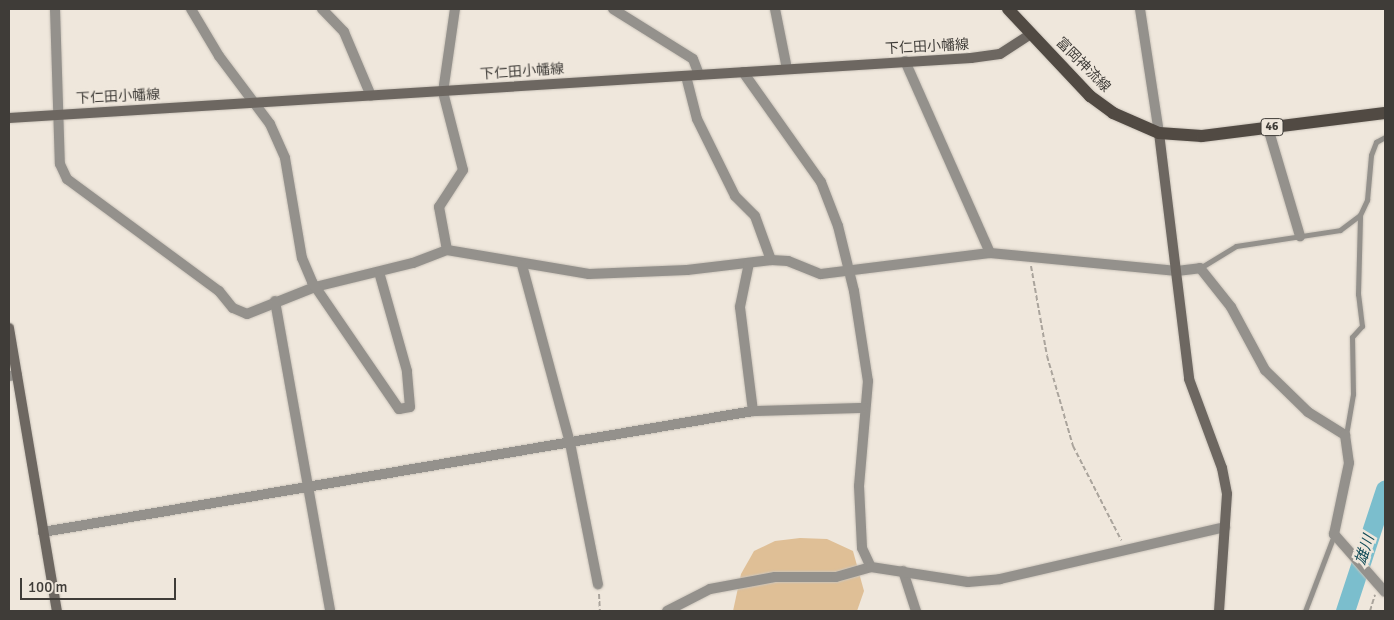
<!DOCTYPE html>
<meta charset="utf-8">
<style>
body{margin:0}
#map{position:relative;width:1394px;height:620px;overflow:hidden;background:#efe7dc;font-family:Signika,"Noto Sans JP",sans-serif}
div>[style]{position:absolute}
.green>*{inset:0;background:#dfbf96}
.river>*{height:19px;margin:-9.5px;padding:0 9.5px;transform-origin:9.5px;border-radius:9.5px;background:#7bbecd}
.path>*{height:2px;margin-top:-1px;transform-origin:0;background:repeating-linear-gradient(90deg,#aaa49c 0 5px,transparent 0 7.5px)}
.roads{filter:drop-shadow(0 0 1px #ccc5bb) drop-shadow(0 0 1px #ccc5bb)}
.lane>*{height:5px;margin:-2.5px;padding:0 2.5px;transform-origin:2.5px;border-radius:2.5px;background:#94918c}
.street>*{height:10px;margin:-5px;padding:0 5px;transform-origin:5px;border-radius:5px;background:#94918c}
.secondary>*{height:10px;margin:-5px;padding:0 5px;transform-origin:5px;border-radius:5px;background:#6d6761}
.primary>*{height:12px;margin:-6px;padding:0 6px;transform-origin:6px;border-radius:6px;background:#514a43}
span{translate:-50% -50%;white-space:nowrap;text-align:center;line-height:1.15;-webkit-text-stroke:5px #efe7dc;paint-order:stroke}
.shield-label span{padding:1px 4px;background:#efe7dc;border:1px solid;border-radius:4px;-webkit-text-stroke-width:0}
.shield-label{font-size:12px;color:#3f3c38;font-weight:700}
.street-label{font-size:14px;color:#3f3c38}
.water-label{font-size:15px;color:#104b57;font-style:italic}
.frame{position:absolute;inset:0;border:10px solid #3f3c38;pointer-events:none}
.scale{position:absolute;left:20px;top:578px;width:156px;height:22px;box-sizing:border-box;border:2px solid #3f3c38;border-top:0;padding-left:6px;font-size:15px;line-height:18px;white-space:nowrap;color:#3f3c38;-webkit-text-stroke:4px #efe7dc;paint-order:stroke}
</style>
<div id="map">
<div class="green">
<i style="clip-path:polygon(800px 538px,827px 539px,853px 551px,864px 591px,857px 611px,733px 611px,741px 574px,754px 551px,775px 541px)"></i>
</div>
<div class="river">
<i style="left:1345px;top:611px;width:128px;rotate:-71.8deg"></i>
</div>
<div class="path">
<i style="left:1031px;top:266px;width:91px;rotate:79.9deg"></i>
<i style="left:1047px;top:356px;width:94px;rotate:73.9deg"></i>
<i style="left:1073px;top:446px;width:106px;rotate:62.9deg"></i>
<i style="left:599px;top:594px;width:17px;rotate:87deg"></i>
<i style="left:1370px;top:611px;width:17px;rotate:-73deg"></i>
</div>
<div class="roads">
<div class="lane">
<i style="left:1200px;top:268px;width:42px;rotate:-31.4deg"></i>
<i style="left:1236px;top:246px;width:105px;rotate:-8.7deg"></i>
<i style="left:1340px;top:230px;width:25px;rotate:-37deg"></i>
<i style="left:1360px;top:215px;width:17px;rotate:-65deg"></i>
<i style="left:1367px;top:200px;width:45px;rotate:-84.9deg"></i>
<i style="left:1371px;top:155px;width:14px;rotate:-69deg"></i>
<i style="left:1376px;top:142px;width:10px;rotate:-29deg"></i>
<i style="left:1346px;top:435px;width:42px;rotate:-80.3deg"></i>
<i style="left:1353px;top:394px;width:57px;rotate:-91deg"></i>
<i style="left:1352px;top:337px;width:15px;rotate:-48deg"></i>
<i style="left:1362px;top:326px;width:32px;rotate:-97deg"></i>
<i style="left:1358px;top:294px;width:79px;rotate:-88.5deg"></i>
<i style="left:1305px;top:611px;width:81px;rotate:-69.1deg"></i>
</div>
<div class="street">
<i style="left:55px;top:9px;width:155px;rotate:88.2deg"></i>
<i style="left:60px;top:164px;width:17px;rotate:65deg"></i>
<i style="left:67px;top:179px;width:189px;rotate:36.4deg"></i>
<i style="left:219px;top:291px;width:22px;rotate:51deg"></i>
<i style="left:233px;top:308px;width:15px;rotate:23deg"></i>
<i style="left:247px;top:314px;width:73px;rotate:-21.7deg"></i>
<i style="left:315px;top:287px;width:101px;rotate:-13.8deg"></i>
<i style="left:413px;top:263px;width:36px;rotate:-21deg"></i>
<i style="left:447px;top:250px;width:144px;rotate:9.6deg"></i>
<i style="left:589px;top:274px;width:98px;rotate:-2.3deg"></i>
<i style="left:687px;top:270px;width:85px;rotate:-6.8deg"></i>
<i style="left:771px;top:260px;width:17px;rotate:3deg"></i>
<i style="left:788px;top:261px;width:35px;rotate:22deg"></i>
<i style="left:821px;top:274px;width:170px;rotate:-7.1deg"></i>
<i style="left:990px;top:253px;width:188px;rotate:5.5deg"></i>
<i style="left:1177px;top:271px;width:23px;rotate:-7deg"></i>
<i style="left:1200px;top:268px;width:50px;rotate:51.5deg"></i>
<i style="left:1231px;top:307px;width:72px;rotate:61.6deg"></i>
<i style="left:1265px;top:370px;width:60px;rotate:44.3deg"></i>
<i style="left:1308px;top:412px;width:44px;rotate:31.9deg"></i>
<i style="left:1345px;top:435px;width:28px;rotate:82deg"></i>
<i style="left:1349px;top:463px;width:73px;rotate:101.9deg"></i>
<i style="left:1334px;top:534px;width:77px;rotate:48.7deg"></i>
<i style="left:191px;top:9px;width:55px;rotate:59.2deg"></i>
<i style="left:219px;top:56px;width:85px;rotate:53.1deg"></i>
<i style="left:270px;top:124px;width:37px;rotate:66deg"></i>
<i style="left:285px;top:158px;width:101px;rotate:80.4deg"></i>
<i style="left:302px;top:258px;width:26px;rotate:67deg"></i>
<i style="left:312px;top:282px;width:154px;rotate:55.6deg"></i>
<i style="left:399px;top:409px;width:11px;rotate:-10deg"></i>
<i style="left:410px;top:407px;width:36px;rotate:-95deg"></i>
<i style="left:407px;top:371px;width:103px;rotate:-105.8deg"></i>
<i style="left:322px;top:9px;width:32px;rotate:46deg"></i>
<i style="left:344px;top:32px;width:69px;rotate:67.1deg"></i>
<i style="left:613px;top:9px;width:94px;rotate:32deg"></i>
<i style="left:693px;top:59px;width:17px;rotate:69deg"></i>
<i style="left:775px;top:9px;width:61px;rotate:78.7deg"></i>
<i style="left:1140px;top:9px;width:125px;rotate:81.3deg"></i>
<i style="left:905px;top:61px;width:210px;rotate:66.1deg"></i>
<i style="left:743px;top:72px;width:135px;rotate:54.7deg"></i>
<i style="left:821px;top:182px;width:47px;rotate:68.9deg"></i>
<i style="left:838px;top:226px;width:67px;rotate:76.2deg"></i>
<i style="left:854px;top:291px;width:91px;rotate:81.2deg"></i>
<i style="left:868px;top:381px;width:105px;rotate:94.9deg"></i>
<i style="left:859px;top:486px;width:62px;rotate:87.2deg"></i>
<i style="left:862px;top:548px;width:21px;rotate:65deg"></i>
<i style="left:686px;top:76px;width:44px;rotate:75.7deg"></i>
<i style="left:697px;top:119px;width:86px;rotate:63.7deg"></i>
<i style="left:735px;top:196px;width:28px;rotate:45deg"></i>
<i style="left:755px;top:216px;width:47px;rotate:70deg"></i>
<i style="left:1268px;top:128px;width:113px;rotate:73.5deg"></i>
<i style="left:447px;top:250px;width:44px;rotate:-100.5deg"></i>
<i style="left:439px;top:207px;width:44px;rotate:-57deg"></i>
<i style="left:463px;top:170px;width:81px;rotate:-104.4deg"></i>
<i style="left:443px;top:92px;width:84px;rotate:-81.8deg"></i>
<i style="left:749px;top:263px;width:45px;rotate:101.6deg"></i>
<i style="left:740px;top:307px;width:105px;rotate:82.9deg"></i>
<i style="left:522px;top:265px;width:184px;rotate:74.9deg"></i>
<i style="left:570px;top:443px;width:144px;rotate:78.8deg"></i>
<i style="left:275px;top:301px;width:315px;rotate:79.9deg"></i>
<i style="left:9px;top:376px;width:8px;rotate:-7deg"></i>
<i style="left:43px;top:532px;width:720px;rotate:-9.67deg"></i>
<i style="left:753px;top:411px;width:110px;rotate:-1.6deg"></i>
<i style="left:903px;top:571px;width:42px;rotate:72deg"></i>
<i style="left:667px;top:611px;width:48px;rotate:-27.1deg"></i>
<i style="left:710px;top:589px;width:66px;rotate:-10.5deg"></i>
<i style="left:775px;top:577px;width:61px"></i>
<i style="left:836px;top:577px;width:36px;rotate:-16deg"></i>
<i style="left:871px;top:567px;width:98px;rotate:8.8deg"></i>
<i style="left:968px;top:582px;width:32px;rotate:-5deg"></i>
<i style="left:1000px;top:579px;width:231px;rotate:-13deg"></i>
</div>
<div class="secondary">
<i style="left:9px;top:118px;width:964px;rotate:-3.57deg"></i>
<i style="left:971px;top:58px;width:29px;rotate:-8deg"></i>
<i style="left:1000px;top:54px;width:37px;rotate:-33deg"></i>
<i style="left:1159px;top:133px;width:248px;rotate:83deg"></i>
<i style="left:1189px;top:379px;width:95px;rotate:69.7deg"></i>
<i style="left:1222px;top:468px;width:26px;rotate:79deg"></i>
<i style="left:1227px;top:494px;width:117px;rotate:93.9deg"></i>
<i style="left:9px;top:328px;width:287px;rotate:80.4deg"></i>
</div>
<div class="primary">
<i style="left:1008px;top:9px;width:120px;rotate:46.7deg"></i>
<i style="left:1090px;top:96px;width:29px;rotate:36deg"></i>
<i style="left:1113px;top:113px;width:50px;rotate:23.5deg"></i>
<i style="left:1159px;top:133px;width:43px;rotate:4deg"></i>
<i style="left:1202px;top:136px;width:184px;rotate:-7.2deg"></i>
</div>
</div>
<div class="shield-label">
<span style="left:1272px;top:127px">46</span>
</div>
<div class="street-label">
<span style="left:927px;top:47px;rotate:-3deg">下仁田小幡線</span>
<span style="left:1083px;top:65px;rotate:45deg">富岡神流線</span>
<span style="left:522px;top:72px;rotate:-4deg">下仁田小幡線</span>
<span style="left:118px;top:97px;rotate:-3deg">下仁田小幡線</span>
</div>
<div class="water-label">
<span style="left:1365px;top:550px;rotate:-72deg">雄川</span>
</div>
<div class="frame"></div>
<div class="scale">100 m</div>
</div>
